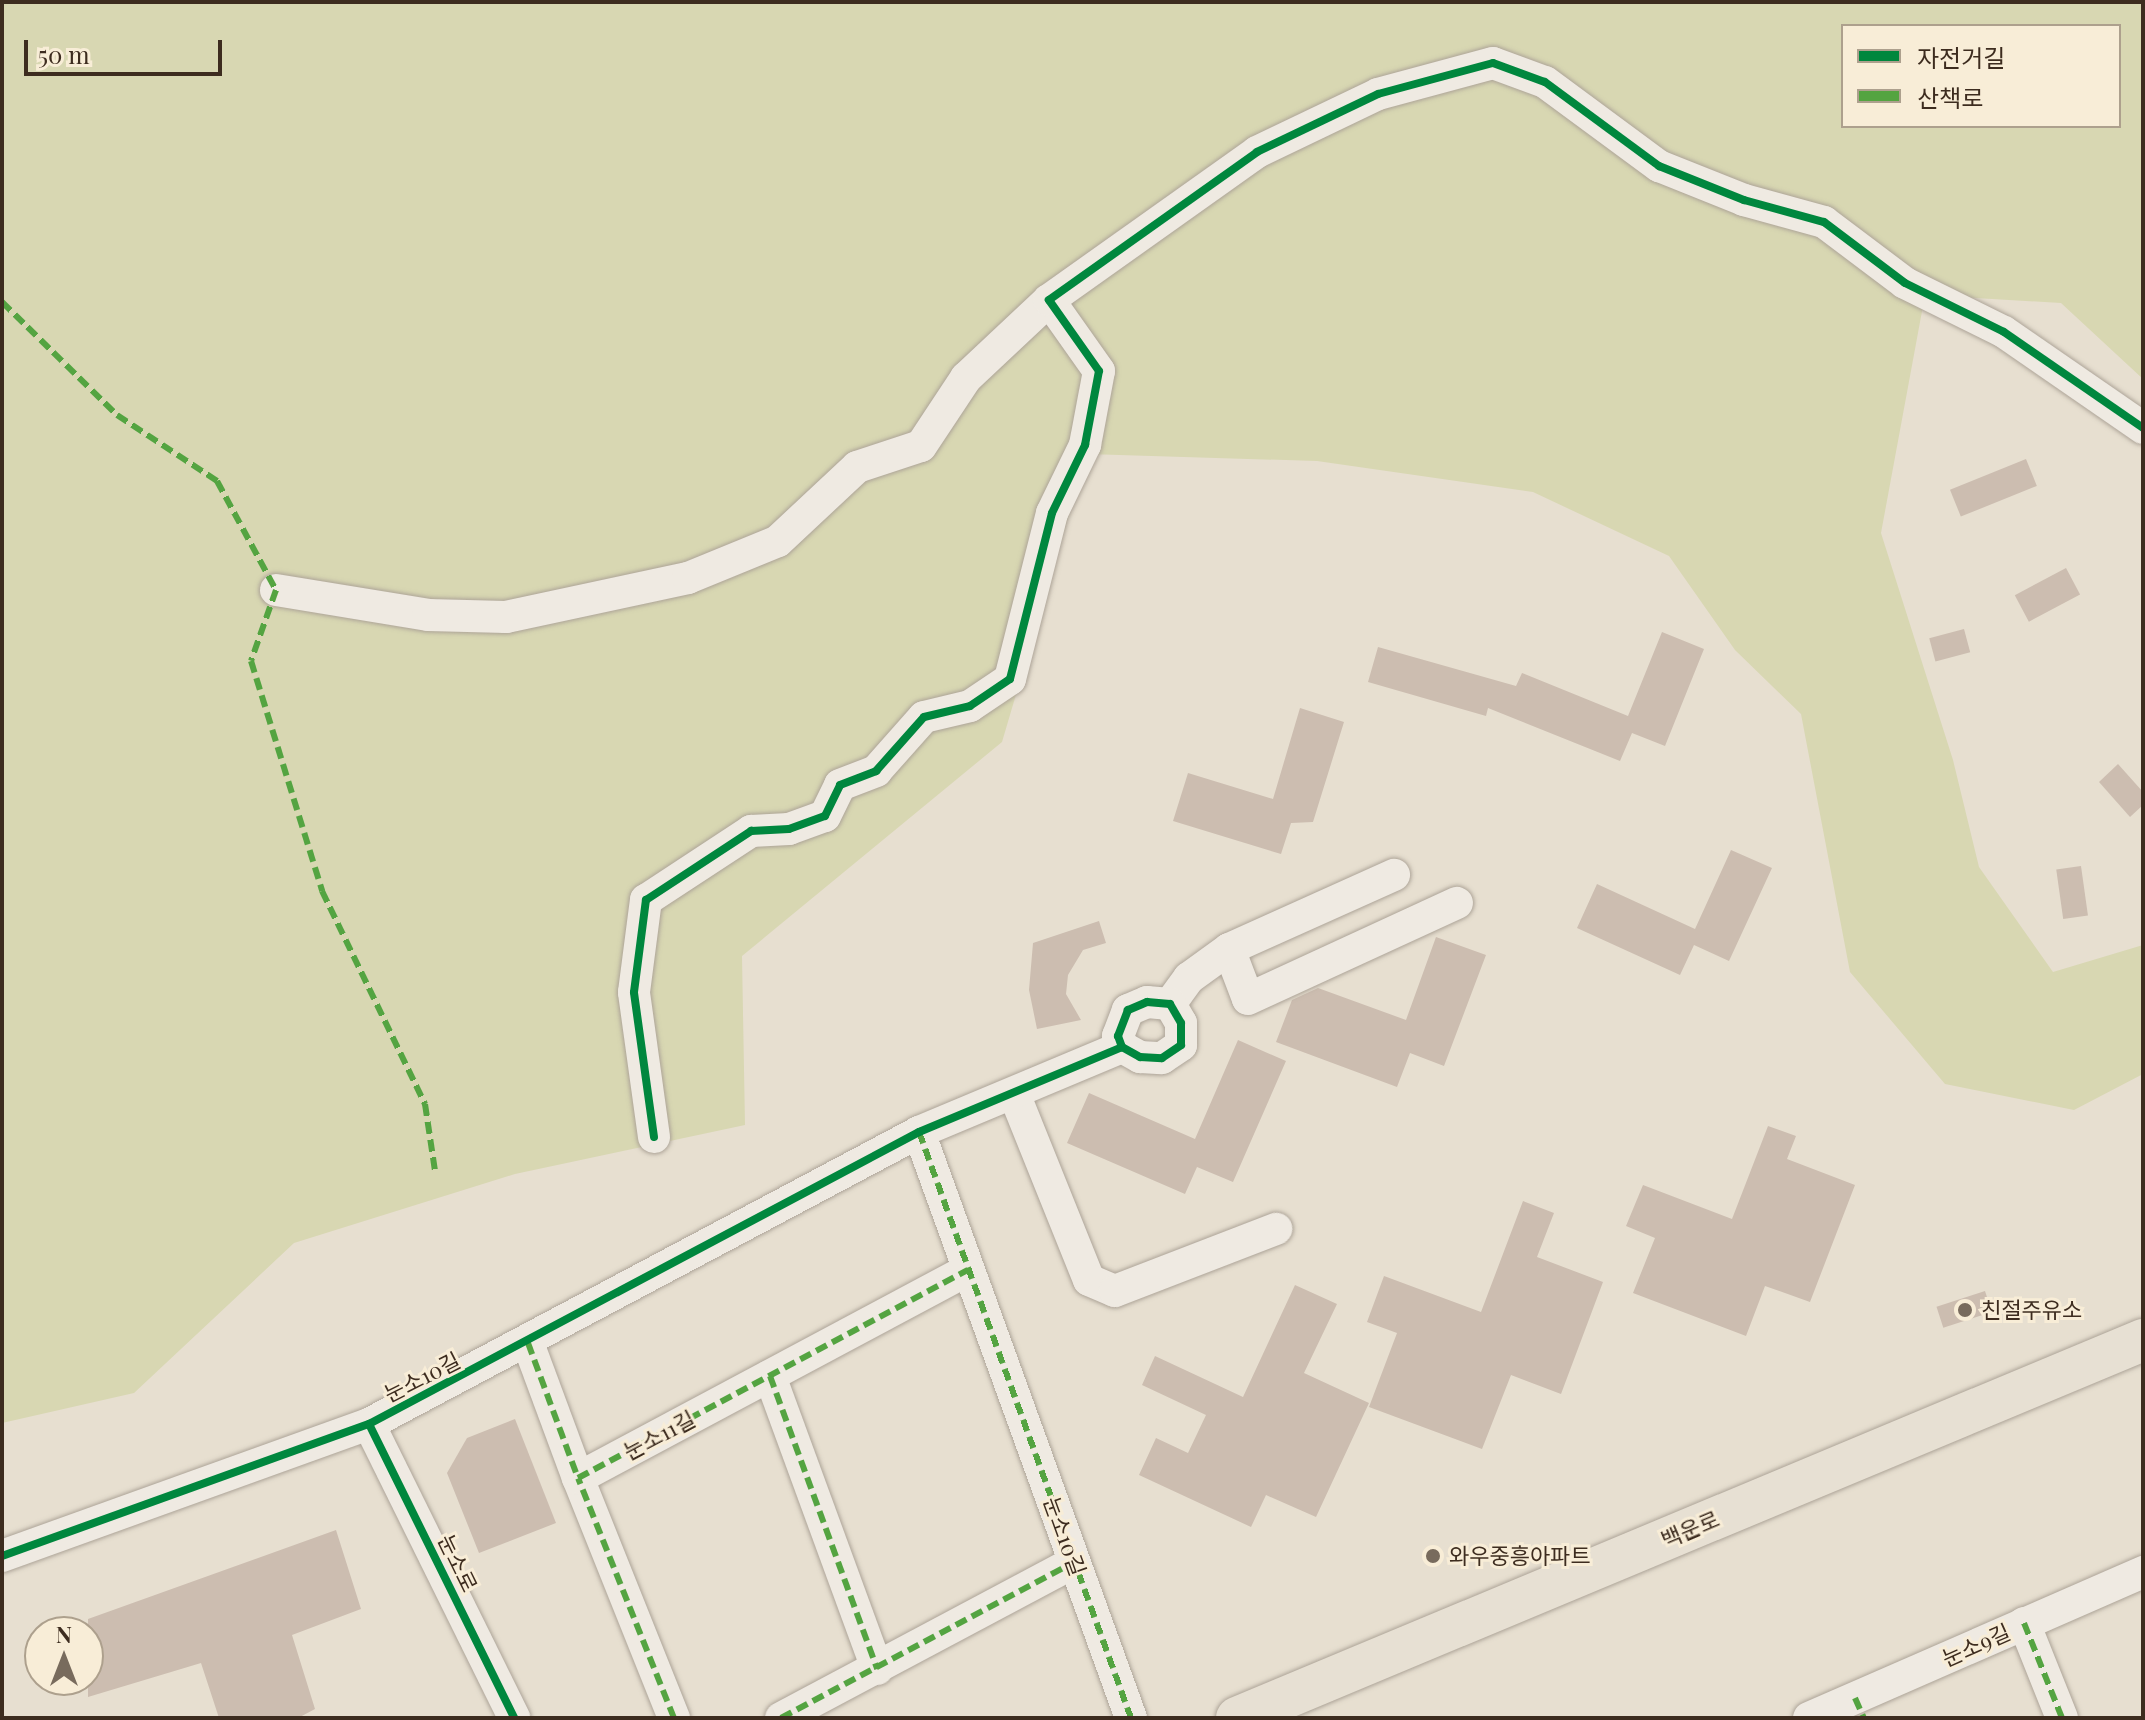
<!DOCTYPE html>
<meta charset="utf-8">
<style>
body{margin:0}
#map{position:relative;width:2145px;height:1720px;overflow:hidden;background:#e7dfd0;font-family:"Playfair Display","Noto Sans KR",serif}
div>[style]{position:absolute}
.green>*{inset:0;background:#d8d7b2}
.building>*{inset:0;background:#ccbdb0;transform-origin:0 0}
.roads{filter:drop-shadow(0 0 2px #ada498) drop-shadow(0 0 2px #ada498)}
.minor>*{height:32px;margin:-16px;padding:0 16px;transform-origin:16px;border-radius:16px;background:#efeae2}
.major>*{height:42px;margin:-21px;padding:0 21px;transform-origin:21px;border-radius:21px;background:#e7e0d3}
.quiet>*{height:6px;margin-top:-3px;transform-origin:0;background:repeating-linear-gradient(90deg,#54a441 0 12px,transparent 0 18px)}
.cycleway>*{height:8px;margin:-4px;padding:0 4px;transform-origin:4px;border-radius:4px;background:#00873e}
.dots>*{width:22px;height:22px;translate:-50% -50%;box-sizing:border-box;border:4px solid #f8edd7;border-radius:50%}
span{translate:-50% -50%;white-space:nowrap;text-align:center;line-height:1.15;-webkit-text-stroke:6px #f8edd7;paint-order:stroke}
.poi-label{font-size:22px;color:#3d2c1f}
.left{translate:0 -50%;text-align:left}
.street-label{font-size:22px;color:#3d2c1f}
.frame{position:absolute;inset:0;border:4px solid #3d2c1f;pointer-events:none}
.legend{position:absolute;left:1841px;top:24px;width:280px;height:104px;box-sizing:border-box;background:#f8edd7;border:2px solid #ada08d;margin:0;padding:10px 14px;list-style:none;font-size:24px;color:#3d2c1f}
.legend li{display:flex;align-items:center;gap:16px;height:40px}
.legend b{width:40px;border:2px solid #ada08d}
.north{position:absolute;left:24px;top:1616px;width:80px;height:80px;box-sizing:border-box;background:#f8edd7;border:2px solid #ada08d;border-radius:50%;rotate:0deg;font-size:22px;font-weight:700;line-height:32px;text-align:center;color:#3d2c1f}
.north::after{content:'';display:block;margin:auto;width:28px;height:36px;background:#786b5d;clip-path:polygon(50% 0,100% 100%,50% 72%,0 100%)}
.scale{position:absolute;left:24px;top:40px;width:198px;height:36px;box-sizing:border-box;border:4px solid #3d2c1f;border-top:0;padding-left:10px;font-size:24px;line-height:28px;white-space:nowrap;color:#3d2c1f;-webkit-text-stroke:6px #f8edd7;paint-order:stroke}
</style>
<div id="map">
<div class="green">
<i style="clip-path:polygon(evenodd,2px 2px,2143px 2px,2143px 379px,2061px 303px,1925px 295px,1881px 533px,1953px 760px,1979px 867px,2053px 972px,2143px 945px,2143px 1074px,2074px 1110px,1945px 1084px,1850px 972px,1801px 714px,1735px 650px,1669px 556px,1533px 492px,1317px 461px,1087px 454px,1002px 742px,742px 956px,745px 1125px,515px 1174px,294px 1243px,134px 1393px,2px 1423px,2px 2px,1843px 26px,2119px 26px,2119px 126px,1843px 126px,1843px 26px)"></i>
</div>
<div class="building">
<i style="left:2026px;top:459px;width:29px;height:82px;rotate:68deg"></i>
<i style="left:2066px;top:568px;width:30px;height:58px;rotate:62deg"></i>
<i style="left:1964px;top:629px;width:24px;height:36px;rotate:75deg"></i>
<i style="clip-path:polygon(1662px 632px,1704px 649px,1665px 746px,1632px 733px,1620px 761px,1488px 708px,1486px 716px,1368px 682px,1378px 647px,1516px 686px,1522px 673px,1628px 716px)"></i>
<i style="clip-path:polygon(1300px 708px,1344px 722px,1313px 822px,1291px 823px,1281px 854px,1173px 821px,1188px 773px,1273px 799px)"></i>
<i style="clip-path:polygon(2118px 764px,2143px 792px,2143px 805px,2130px 817px,2099px 782px)"></i>
<i style="clip-path:polygon(1731px 850px,1772px 868px,1729px 961px,1694px 945px,1680px 975px,1577px 928px,1597px 884px,1695px 929px)"></i>
<i style="left:2081px;top:866px;width:50px;height:25px;rotate:82deg"></i>
<i style="clip-path:polygon(1099px 921px,1106px 943px,1083px 950px,1068px 975px,1066px 994px,1081px 1020px,1037px 1029px,1029px 990px,1033px 943px)"></i>
<i style="clip-path:polygon(1436px 937px,1486px 955px,1444px 1066px,1410px 1053px,1397px 1087px,1276px 1042px,1292px 1000px,1318px 988px,1406px 1020px)"></i>
<i style="clip-path:polygon(1238px 1040px,1286px 1061px,1233px 1182px,1197px 1167px,1185px 1194px,1067px 1143px,1089px 1093px,1195px 1139px)"></i>
<i style="clip-path:polygon(1768px 1126px,1796px 1136px,1787px 1159px,1855px 1185px,1810px 1302px,1765px 1286px,1746px 1336px,1633px 1293px,1655px 1238px,1626px 1226px,1643px 1185px,1732px 1219px)"></i>
<i style="clip-path:polygon(1523px 1201px,1554px 1213px,1537px 1257px,1603px 1282px,1561px 1394px,1511px 1375px,1482px 1449px,1369px 1407px,1397px 1333px,1367px 1322px,1384px 1276px,1481px 1312px)"></i>
<i style="clip-path:polygon(1295px 1285px,1337px 1304px,1304px 1373px,1369px 1403px,1316px 1517px,1266px 1495px,1251px 1527px,1139px 1475px,1156px 1438px,1188px 1453px,1206px 1415px,1142px 1385px,1155px 1356px,1243px 1397px)"></i>
<i style="left:1985px;top:1291px;width:22px;height:51px;rotate:72deg"></i>
<i style="clip-path:polygon(515px 1419px,556px 1523px,479px 1553px,447px 1473px,467px 1438px)"></i>
<i style="clip-path:polygon(336px 1530px,361px 1609px,292px 1635px,315px 1709px,298px 1718px,219px 1718px,201px 1663px,88px 1697px,88px 1619px)"></i>
</div>
<div class="roads">
<div class="minor">
<i style="left:276px;top:590px;width:154px;rotate:9.3deg"></i>
<i style="left:428px;top:615px;width:78px;rotate:1.5deg"></i>
<i style="left:506px;top:617px;width:186px;rotate:-12.1deg"></i>
<i style="left:688px;top:578px;width:97px;rotate:-22.3deg"></i>
<i style="left:778px;top:541px;width:108px;rotate:-43.1deg"></i>
<i style="left:857px;top:467px;width:67px;rotate:-18.2deg"></i>
<i style="left:921px;top:446px;width:82px;rotate:-56.5deg"></i>
<i style="left:966px;top:378px;width:114px;rotate:-43.2deg"></i>
<i style="left:1229px;top:949px;width:53px;rotate:69.2deg"></i>
<i style="left:1248px;top:999px;width:230px;rotate:-24.7deg"></i>
<i style="left:1170px;top:1004px;width:32px;rotate:-54deg"></i>
<i style="left:1189px;top:978px;width:49px;rotate:-35.9deg"></i>
<i style="left:1229px;top:949px;width:181px;rotate:-24.2deg"></i>
<i style="left:1015px;top:1096px;width:198px;rotate:68.1deg"></i>
<i style="left:1089px;top:1280px;width:28px;rotate:23deg"></i>
<i style="left:1115px;top:1291px;width:173px;rotate:-21.1deg"></i>
<i style="left:919px;top:1132px;width:623px;rotate:70.11deg"></i>
<i style="left:654px;top:1137px;width:146px;rotate:-97.9deg"></i>
<i style="left:634px;top:992px;width:93px;rotate:-82.6deg"></i>
<i style="left:646px;top:900px;width:126px;rotate:-33.3deg"></i>
<i style="left:751px;top:831px;width:38px;rotate:-3deg"></i>
<i style="left:789px;top:829px;width:38px;rotate:-20deg"></i>
<i style="left:825px;top:816px;width:34px;rotate:-64deg"></i>
<i style="left:840px;top:785px;width:39px;rotate:-21deg"></i>
<i style="left:876px;top:771px;width:72px;rotate:-48.4deg"></i>
<i style="left:924px;top:717px;width:47px;rotate:-13.4deg"></i>
<i style="left:970px;top:706px;width:48px;rotate:-34deg"></i>
<i style="left:1010px;top:679px;width:171px;rotate:-75.8deg"></i>
<i style="left:1052px;top:513px;width:76px;rotate:-64.1deg"></i>
<i style="left:1085px;top:445px;width:75px;rotate:-79.3deg"></i>
<i style="left:1099px;top:371px;width:87px;rotate:-125.2deg"></i>
<i style="left:1049px;top:300px;width:255px;rotate:-35.4deg"></i>
<i style="left:1257px;top:152px;width:134px;rotate:-25.6deg"></i>
<i style="left:1378px;top:94px;width:119px;rotate:-15.1deg"></i>
<i style="left:1493px;top:63px;width:55px;rotate:20.1deg"></i>
<i style="left:1545px;top:82px;width:142px;rotate:36.4deg"></i>
<i style="left:1659px;top:166px;width:92px;rotate:21.8deg"></i>
<i style="left:1744px;top:200px;width:83px;rotate:15.4deg"></i>
<i style="left:1824px;top:222px;width:101px;rotate:37deg"></i>
<i style="left:1905px;top:283px;width:110px;rotate:26.3deg"></i>
<i style="left:2004px;top:332px;width:169px;rotate:34.6deg"></i>
<i style="left:528px;top:1343px;width:144px;rotate:69.7deg"></i>
<i style="left:770px;top:1376px;width:312px;rotate:69.9deg"></i>
<i style="left:369px;top:1424px;width:328px;rotate:63.7deg"></i>
<i style="left:2px;top:1556px;width:390px;rotate:-19.8deg"></i>
<i style="left:369px;top:1424px;width:623px;rotate:-27.96deg"></i>
<i style="left:919px;top:1132px;width:220px;rotate:-22.7deg"></i>
<i style="left:1122px;top:1047px;width:21px;rotate:29deg"></i>
<i style="left:1140px;top:1057px;width:22px;rotate:3deg"></i>
<i style="left:1162px;top:1058px;width:23px;rotate:-34deg"></i>
<i style="left:1181px;top:1045px;width:22px;rotate:-90deg"></i>
<i style="left:1181px;top:1023px;width:22px;rotate:-120deg"></i>
<i style="left:1170px;top:1004px;width:23px;rotate:-175deg"></i>
<i style="left:1147px;top:1002px;width:21px;rotate:157deg"></i>
<i style="left:1128px;top:1010px;width:28px;rotate:111deg"></i>
<i style="left:1118px;top:1036px;width:12px;rotate:70deg"></i>
<i style="left:2024px;top:1623px;width:102px;rotate:68.2deg"></i>
<i style="left:674px;top:1718px;width:258px;rotate:-111.8deg"></i>
<i style="left:578px;top:1478px;width:442px;rotate:-28.1deg"></i>
<i style="left:781px;top:1718px;width:332px;rotate:-28deg"></i>
<i style="left:1809px;top:1718px;width:365px;rotate:-23.6deg"></i>
</div>
<div class="major">
<i style="left:1237px;top:1718px;width:982px;rotate:-22.65deg"></i>
</div>
</div>
<div class="quiet">
<i style="left:2px;top:302px;width:161px;rotate:44.5deg"></i>
<i style="left:117px;top:415px;width:120px;rotate:33.4deg"></i>
<i style="left:217px;top:481px;width:124px;rotate:61.6deg"></i>
<i style="left:276px;top:590px;width:75px;rotate:109.4deg"></i>
<i style="left:251px;top:661px;width:241px;rotate:72.8deg"></i>
<i style="left:322px;top:891px;width:237px;rotate:64.2deg"></i>
<i style="left:425px;top:1104px;width:68px;rotate:81.5deg"></i>
<i style="left:919px;top:1132px;width:623px;rotate:70.11deg"></i>
<i style="left:528px;top:1343px;width:144px;rotate:69.7deg"></i>
<i style="left:770px;top:1376px;width:312px;rotate:69.9deg"></i>
<i style="left:2024px;top:1623px;width:102px;rotate:68.2deg"></i>
<i style="left:1855px;top:1698px;width:22px;rotate:66deg"></i>
<i style="left:674px;top:1718px;width:258px;rotate:-111.8deg"></i>
<i style="left:578px;top:1478px;width:442px;rotate:-28.1deg"></i>
<i style="left:781px;top:1718px;width:332px;rotate:-28deg"></i>
</div>
<div class="cycleway">
<i style="left:654px;top:1137px;width:146px;rotate:-97.9deg"></i>
<i style="left:634px;top:992px;width:93px;rotate:-82.6deg"></i>
<i style="left:646px;top:900px;width:126px;rotate:-33.3deg"></i>
<i style="left:751px;top:831px;width:38px;rotate:-3deg"></i>
<i style="left:789px;top:829px;width:38px;rotate:-20deg"></i>
<i style="left:825px;top:816px;width:34px;rotate:-64deg"></i>
<i style="left:840px;top:785px;width:39px;rotate:-21deg"></i>
<i style="left:876px;top:771px;width:72px;rotate:-48.4deg"></i>
<i style="left:924px;top:717px;width:47px;rotate:-13.4deg"></i>
<i style="left:970px;top:706px;width:48px;rotate:-34deg"></i>
<i style="left:1010px;top:679px;width:171px;rotate:-75.8deg"></i>
<i style="left:1052px;top:513px;width:76px;rotate:-64.1deg"></i>
<i style="left:1085px;top:445px;width:75px;rotate:-79.3deg"></i>
<i style="left:1099px;top:371px;width:87px;rotate:-125.2deg"></i>
<i style="left:1049px;top:300px;width:255px;rotate:-35.4deg"></i>
<i style="left:1257px;top:152px;width:134px;rotate:-25.6deg"></i>
<i style="left:1378px;top:94px;width:119px;rotate:-15.1deg"></i>
<i style="left:1493px;top:63px;width:55px;rotate:20.1deg"></i>
<i style="left:1545px;top:82px;width:142px;rotate:36.4deg"></i>
<i style="left:1659px;top:166px;width:92px;rotate:21.8deg"></i>
<i style="left:1744px;top:200px;width:83px;rotate:15.4deg"></i>
<i style="left:1824px;top:222px;width:101px;rotate:37deg"></i>
<i style="left:1905px;top:283px;width:110px;rotate:26.3deg"></i>
<i style="left:2004px;top:332px;width:169px;rotate:34.6deg"></i>
<i style="left:369px;top:1424px;width:328px;rotate:63.7deg"></i>
<i style="left:2px;top:1556px;width:390px;rotate:-19.8deg"></i>
<i style="left:369px;top:1424px;width:623px;rotate:-27.96deg"></i>
<i style="left:919px;top:1132px;width:220px;rotate:-22.7deg"></i>
<i style="left:1122px;top:1047px;width:21px;rotate:29deg"></i>
<i style="left:1140px;top:1057px;width:22px;rotate:3deg"></i>
<i style="left:1162px;top:1058px;width:23px;rotate:-34deg"></i>
<i style="left:1181px;top:1045px;width:22px;rotate:-90deg"></i>
<i style="left:1181px;top:1023px;width:22px;rotate:-120deg"></i>
<i style="left:1170px;top:1004px;width:23px;rotate:-175deg"></i>
<i style="left:1147px;top:1002px;width:21px;rotate:157deg"></i>
<i style="left:1128px;top:1010px;width:28px;rotate:111deg"></i>
<i style="left:1118px;top:1036px;width:12px;rotate:70deg"></i>
</div>
<div class="dots">
<i style="left:1965px;top:1310px;background:#786b5d"></i>
<i style="left:1433px;top:1556px;background:#786b5d"></i>
</div>
<div class="poi-label">
<span class="left" style="left:1981px;top:1310px">친절주유소</span>
<span class="left" style="left:1449px;top:1556px">와우중흥아파트</span>
</div>
<div class="street-label">
<span style="left:422px;top:1377px;rotate:-27deg">눈소10길</span>
<span style="left:659px;top:1435px;rotate:-28deg">눈소11길</span>
<span style="left:1690px;top:1529px;rotate:-23deg">백운로</span>
<span style="left:1065px;top:1536px;rotate:70deg">눈소10길</span>
<span style="left:458px;top:1563px;rotate:64deg">눈소로</span>
<span style="left:1976px;top:1645px;rotate:-24deg">눈소9길</span>
</div>
<div class="frame"></div>
<ul class="legend">
<li><b style="height:10px;background:#00873e"></b>자전거길</li>
<li><b style="height:10px;background:#54a441"></b>산책로</li>
</ul>
<div class="north">N</div>
<div class="scale">50 m</div>
</div>
